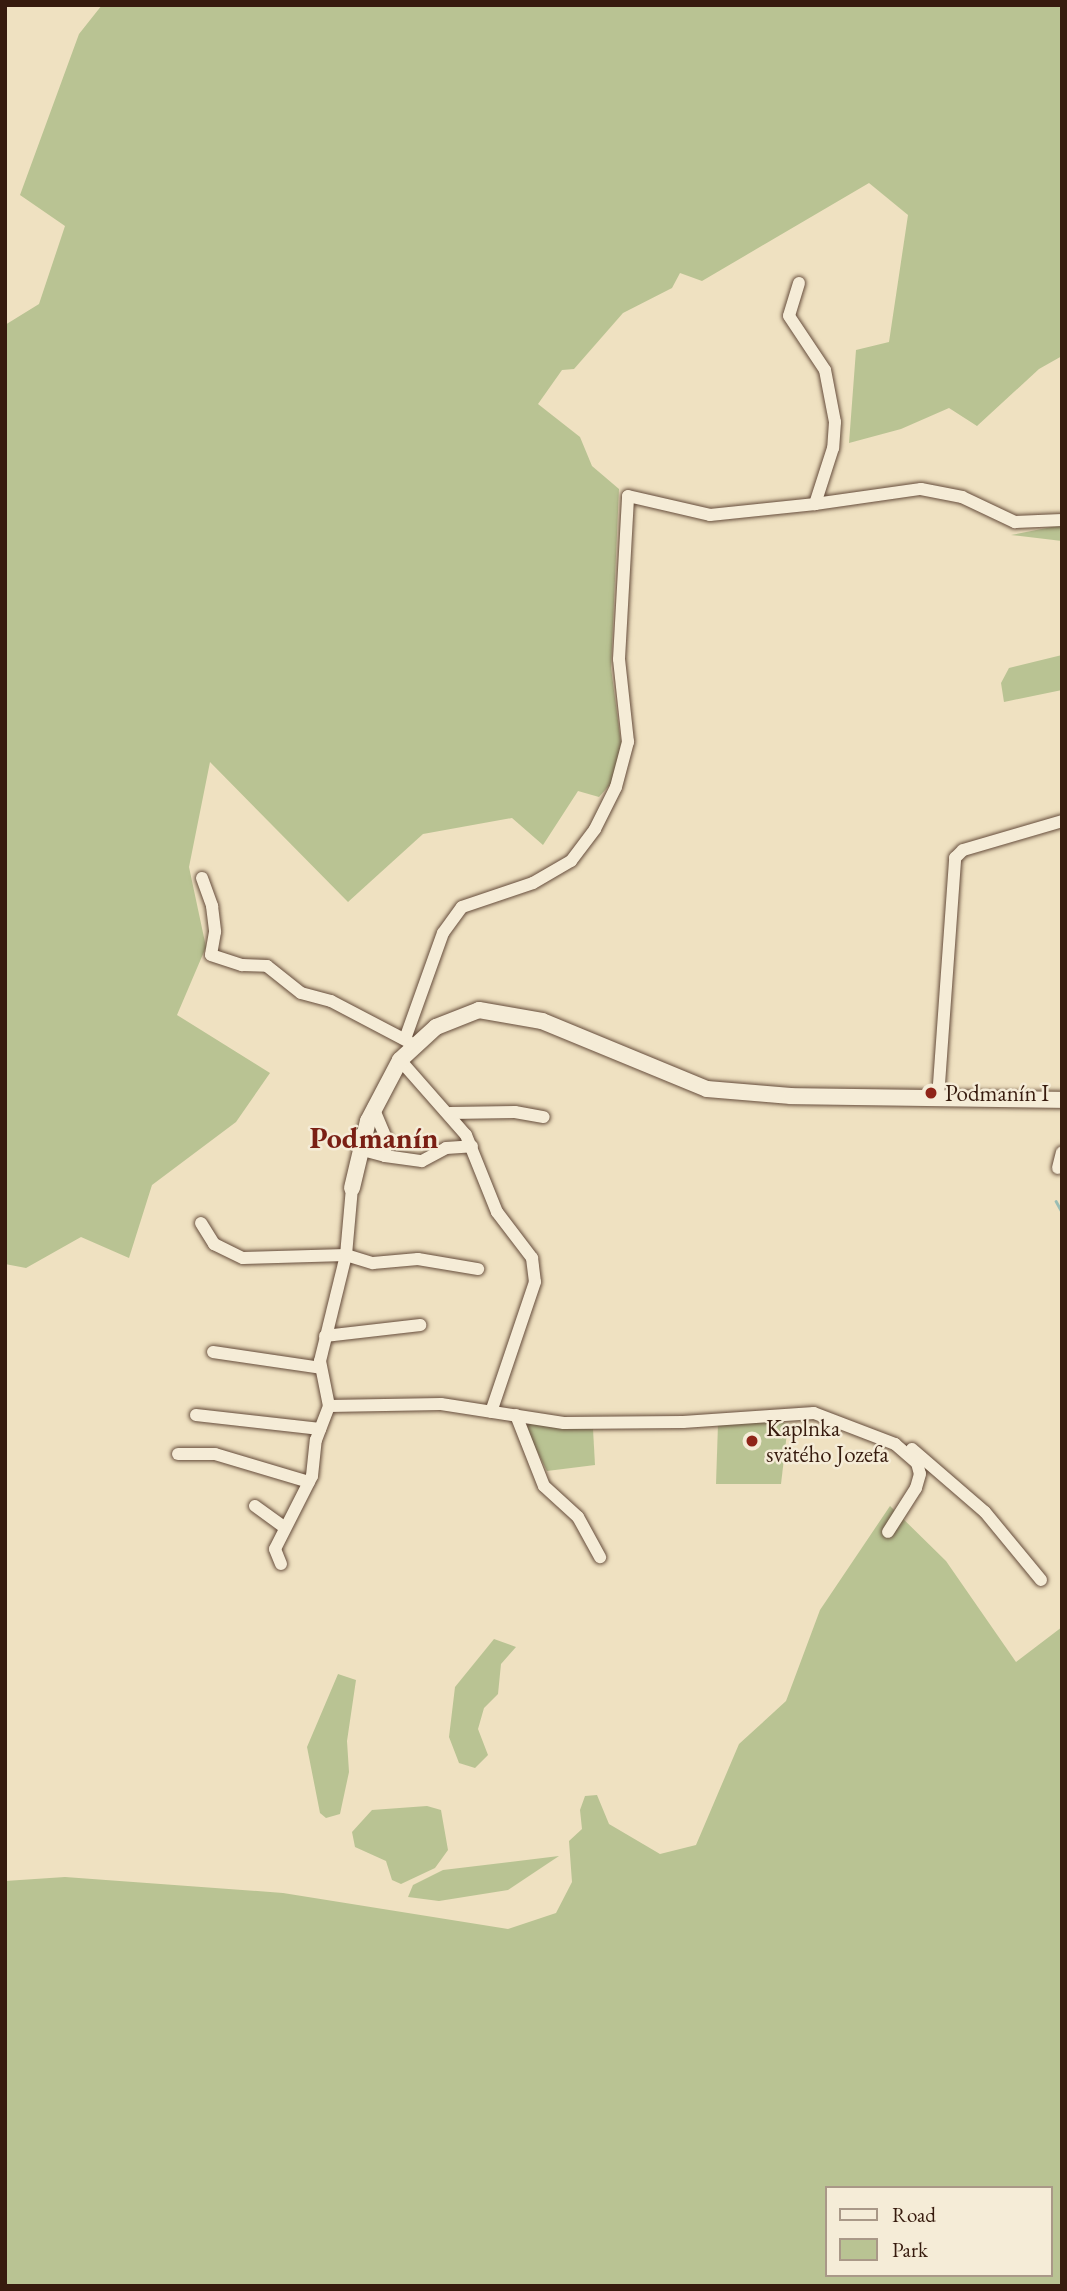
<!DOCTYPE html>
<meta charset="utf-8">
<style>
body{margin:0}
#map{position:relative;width:1067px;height:2291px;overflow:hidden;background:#efe1c1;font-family:"EB Garamond",serif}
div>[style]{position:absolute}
.green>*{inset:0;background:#b9c393}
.stream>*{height:2.5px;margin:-1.25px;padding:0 1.25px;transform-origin:1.25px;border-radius:1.25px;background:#9abdb4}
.roads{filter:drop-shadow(0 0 2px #654c3b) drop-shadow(0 0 2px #654c3b)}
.street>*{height:12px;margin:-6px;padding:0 6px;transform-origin:6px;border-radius:6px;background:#f5ecd7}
.secondary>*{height:16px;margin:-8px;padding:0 8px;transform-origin:8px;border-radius:8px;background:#f5ecd7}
.dots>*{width:19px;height:19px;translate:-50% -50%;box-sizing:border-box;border:4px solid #f5ecd7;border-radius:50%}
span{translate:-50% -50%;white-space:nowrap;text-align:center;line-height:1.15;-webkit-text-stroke:5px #f5ecd7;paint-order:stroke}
.poi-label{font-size:23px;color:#371b0e}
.left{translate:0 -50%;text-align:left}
.district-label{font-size:30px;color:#7a1f14;font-weight:700}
.frame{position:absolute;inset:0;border:7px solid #371b0e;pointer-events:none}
.legend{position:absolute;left:825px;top:2186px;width:228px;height:91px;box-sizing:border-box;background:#f5ecd7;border:2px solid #a99887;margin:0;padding:9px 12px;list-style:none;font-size:21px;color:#371b0e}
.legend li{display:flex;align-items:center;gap:14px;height:35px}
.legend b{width:35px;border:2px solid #a99887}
</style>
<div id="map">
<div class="green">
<i style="clip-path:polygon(102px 5px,1062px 5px,1062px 356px,1039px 369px,977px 426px,949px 408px,901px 429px,849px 443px,856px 350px,889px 342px,908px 215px,869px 183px,702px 281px,680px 273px,672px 288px,623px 313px,574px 369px,562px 370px,538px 404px,580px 437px,592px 466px,619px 489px,611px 668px,621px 743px,614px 780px,599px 797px,578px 791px,543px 845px,512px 818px,423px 834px,348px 902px,210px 762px,189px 867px,206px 947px,177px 1015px,270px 1073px,236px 1122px,152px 1185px,129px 1258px,81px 1237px,26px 1268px,5px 1264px,5px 325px,39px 304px,65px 226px,20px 195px,79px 34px)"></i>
<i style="clip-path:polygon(1057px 526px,1062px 526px,1062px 541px,1011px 535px)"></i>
<i style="clip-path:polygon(1062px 655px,1062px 690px,1004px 702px,1001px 683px,1009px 668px)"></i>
<i style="clip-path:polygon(778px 1421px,788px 1424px,781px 1484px,716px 1484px,718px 1424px)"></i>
<i style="clip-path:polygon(528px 1423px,593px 1429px,595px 1465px,547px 1471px,527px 1431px)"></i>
<i style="clip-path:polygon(evenodd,890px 1506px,946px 1561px,1016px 1662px,1062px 1627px,1062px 2286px,5px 2286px,5px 1881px,65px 1877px,283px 1893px,508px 1929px,556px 1913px,572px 1882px,569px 1841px,582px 1829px,580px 1810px,585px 1796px,597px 1795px,609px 1824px,660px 1854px,696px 1845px,739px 1744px,786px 1701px,820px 1610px,890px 1506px,827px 2188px,1051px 2188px,1051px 2275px,827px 2275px,827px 2188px)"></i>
<i style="clip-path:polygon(494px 1639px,516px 1647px,501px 1664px,498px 1694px,484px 1708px,478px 1729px,488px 1755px,475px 1768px,459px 1763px,449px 1737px,455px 1687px)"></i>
<i style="clip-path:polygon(338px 1674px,356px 1680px,347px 1741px,349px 1772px,340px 1814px,326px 1818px,320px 1813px,307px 1747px)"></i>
<i style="clip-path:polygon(427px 1806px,441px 1810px,448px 1850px,435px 1868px,401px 1884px,392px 1880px,386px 1861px,355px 1847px,352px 1832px,372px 1810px)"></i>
<i style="clip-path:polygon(559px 1856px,508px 1890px,439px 1901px,408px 1897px,413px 1885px,443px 1870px)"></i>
</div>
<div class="stream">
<i style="left:1056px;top:1201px;width:13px;rotate:61deg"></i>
</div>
<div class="roads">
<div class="street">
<i style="left:799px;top:283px;width:34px;rotate:107deg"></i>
<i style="left:789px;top:316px;width:65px;rotate:56.3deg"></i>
<i style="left:825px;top:370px;width:53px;rotate:79.1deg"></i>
<i style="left:835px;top:422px;width:26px;rotate:94deg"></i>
<i style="left:833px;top:448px;width:59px;rotate:107.8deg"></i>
<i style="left:815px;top:504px;width:107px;rotate:-8.1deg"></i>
<i style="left:921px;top:489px;width:42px;rotate:11deg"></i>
<i style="left:962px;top:497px;width:59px;rotate:25.3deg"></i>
<i style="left:1015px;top:522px;width:47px;rotate:-2.4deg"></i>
<i style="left:202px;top:878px;width:30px;rotate:70deg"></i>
<i style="left:212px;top:906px;width:26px;rotate:83deg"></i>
<i style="left:215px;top:932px;width:23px;rotate:100deg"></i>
<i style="left:211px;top:955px;width:33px;rotate:18deg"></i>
<i style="left:242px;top:965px;width:25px;rotate:2deg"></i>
<i style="left:267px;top:966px;width:43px;rotate:38.5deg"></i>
<i style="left:301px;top:993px;width:31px;rotate:15deg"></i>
<i style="left:331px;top:1001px;width:88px;rotate:27.7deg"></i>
<i style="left:405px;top:1039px;width:113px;rotate:-70.3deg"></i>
<i style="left:443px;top:933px;width:32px;rotate:-54deg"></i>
<i style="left:462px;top:907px;width:75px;rotate:-18.7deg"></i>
<i style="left:533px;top:883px;width:44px;rotate:-30.1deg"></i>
<i style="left:571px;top:861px;width:40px;rotate:-53deg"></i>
<i style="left:595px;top:829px;width:47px;rotate:-63.4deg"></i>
<i style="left:616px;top:787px;width:47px;rotate:-75.1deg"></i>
<i style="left:628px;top:742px;width:83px;rotate:-96.2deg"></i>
<i style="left:619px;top:659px;width:163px;rotate:-86.8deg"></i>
<i style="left:628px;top:496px;width:84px;rotate:13deg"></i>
<i style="left:710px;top:515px;width:106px;rotate:-6deg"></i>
<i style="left:400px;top:1060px;width:100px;rotate:48.7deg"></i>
<i style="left:466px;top:1135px;width:83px;rotate:68.1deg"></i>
<i style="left:497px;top:1212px;width:58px;rotate:52.7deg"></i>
<i style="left:532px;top:1258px;width:24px;rotate:83deg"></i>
<i style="left:535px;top:1282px;width:137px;rotate:108.7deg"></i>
<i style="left:938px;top:1098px;width:241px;rotate:-85.9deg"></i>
<i style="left:955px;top:858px;width:11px;rotate:-45deg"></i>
<i style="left:963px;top:850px;width:103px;rotate:-16.3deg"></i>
<i style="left:450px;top:1113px;width:65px;rotate:-0.9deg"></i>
<i style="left:515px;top:1112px;width:29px;rotate:10deg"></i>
<i style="left:359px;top:1149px;width:27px;rotate:15deg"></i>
<i style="left:385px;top:1156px;width:18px;rotate:-87deg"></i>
<i style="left:386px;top:1138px;width:33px;rotate:-113deg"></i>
<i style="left:385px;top:1156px;width:37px;rotate:8deg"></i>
<i style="left:422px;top:1161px;width:27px;rotate:-28deg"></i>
<i style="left:446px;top:1148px;width:26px;rotate:-4deg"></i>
<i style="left:1058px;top:1168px;width:16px;rotate:-76deg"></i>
<i style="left:201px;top:1223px;width:25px;rotate:58deg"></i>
<i style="left:214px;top:1244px;width:32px;rotate:26deg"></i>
<i style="left:243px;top:1258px;width:103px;rotate:-1.7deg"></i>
<i style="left:346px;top:1255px;width:28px;rotate:17deg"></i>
<i style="left:373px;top:1263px;width:45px;rotate:-5.1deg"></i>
<i style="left:418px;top:1259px;width:61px;rotate:9.5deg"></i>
<i style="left:325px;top:1336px;width:96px;rotate:-6.6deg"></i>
<i style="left:213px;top:1352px;width:109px;rotate:8.4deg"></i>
<i style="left:329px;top:1406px;width:112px;rotate:-1deg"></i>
<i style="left:441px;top:1404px;width:124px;rotate:8.8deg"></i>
<i style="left:564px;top:1423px;width:119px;rotate:-0.5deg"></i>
<i style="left:683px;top:1422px;width:131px;rotate:-3.9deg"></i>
<i style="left:814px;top:1413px;width:87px;rotate:20.9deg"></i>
<i style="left:895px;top:1444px;width:29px;rotate:41deg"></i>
<i style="left:917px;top:1463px;width:11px;rotate:75deg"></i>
<i style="left:920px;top:1474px;width:15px;rotate:106deg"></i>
<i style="left:916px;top:1488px;width:52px;rotate:122.5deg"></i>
<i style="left:196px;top:1415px;width:125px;rotate:6.4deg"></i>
<i style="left:516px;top:1415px;width:76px;rotate:68.5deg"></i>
<i style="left:544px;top:1486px;width:46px;rotate:42.4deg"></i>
<i style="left:578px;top:1517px;width:46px;rotate:61.2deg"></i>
<i style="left:912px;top:1449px;width:96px;rotate:40.8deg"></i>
<i style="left:985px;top:1512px;width:88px;rotate:50.5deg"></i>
<i style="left:178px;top:1454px;width:37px"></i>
<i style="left:215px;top:1454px;width:98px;rotate:16.6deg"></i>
<i style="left:255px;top:1506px;width:36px;rotate:36deg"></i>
<i style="left:281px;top:1564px;width:16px;rotate:-112deg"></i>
<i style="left:275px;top:1549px;width:82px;rotate:-63.1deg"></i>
<i style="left:312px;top:1476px;width:36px;rotate:-84deg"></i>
<i style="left:316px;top:1440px;width:36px;rotate:-69deg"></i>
<i style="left:329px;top:1406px;width:46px;rotate:-101.3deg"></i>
<i style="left:320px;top:1361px;width:109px;rotate:-76.2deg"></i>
<i style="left:346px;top:1255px;width:67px;rotate:-84.9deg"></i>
</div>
<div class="secondary">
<i style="left:352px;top:1188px;width:69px;rotate:-76.6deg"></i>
<i style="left:368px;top:1121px;width:69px;rotate:-62.3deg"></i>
<i style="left:400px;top:1060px;width:49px;rotate:-42.5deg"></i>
<i style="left:436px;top:1027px;width:46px;rotate:-21.6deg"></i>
<i style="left:479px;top:1010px;width:64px;rotate:9.9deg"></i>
<i style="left:542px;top:1021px;width:178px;rotate:22.4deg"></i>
<i style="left:707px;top:1089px;width:84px;rotate:4.8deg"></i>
<i style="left:791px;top:1096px;width:271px;rotate:0.8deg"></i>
</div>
</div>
<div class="dots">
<i style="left:931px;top:1093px;background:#8f2418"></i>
<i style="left:752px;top:1441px;background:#8f2418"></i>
</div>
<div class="poi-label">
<span class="left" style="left:945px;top:1093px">Podmanín I</span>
<span class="left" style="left:766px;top:1441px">Kaplnka<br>svätého Jozefa</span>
</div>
<div class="district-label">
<span style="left:374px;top:1138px">Podmanín</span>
</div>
<div class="frame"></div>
<ul class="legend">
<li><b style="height:9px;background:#f5ecd7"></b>Road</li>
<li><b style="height:19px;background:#b9c393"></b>Park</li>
</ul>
</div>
